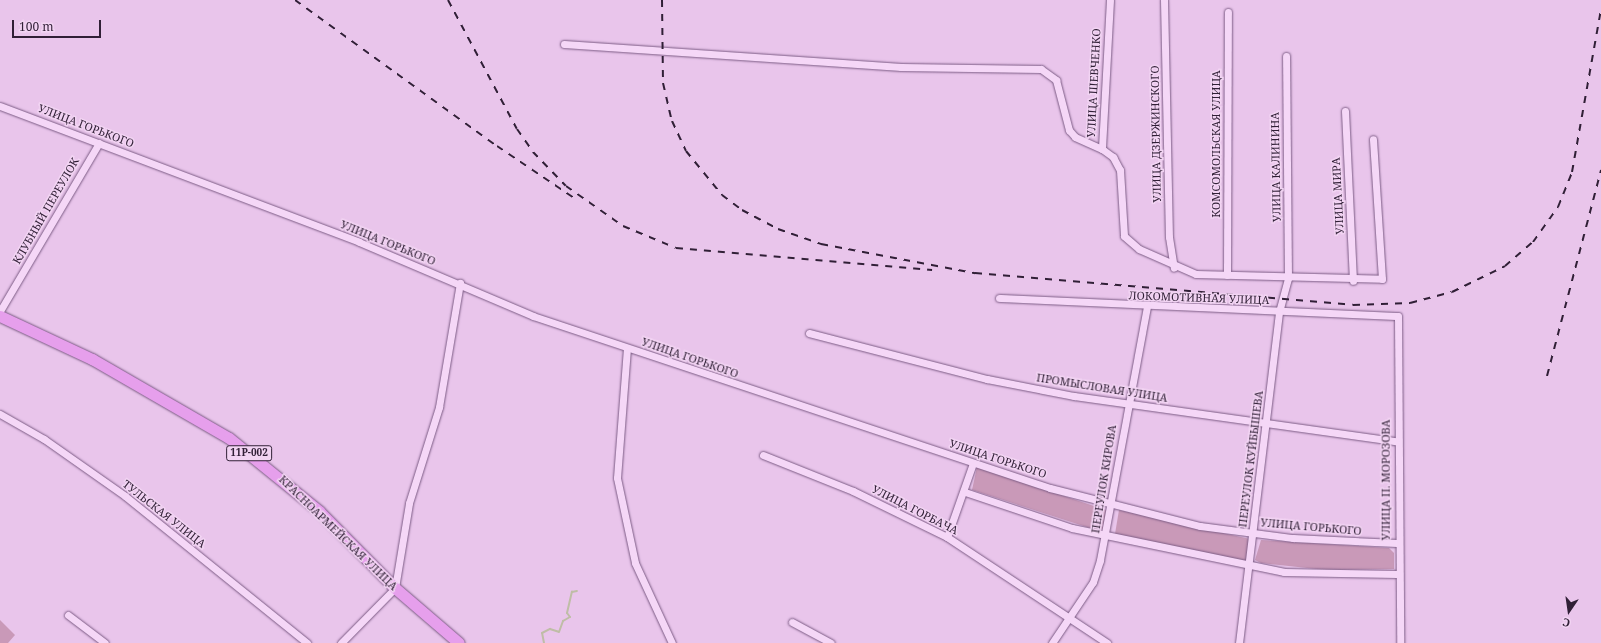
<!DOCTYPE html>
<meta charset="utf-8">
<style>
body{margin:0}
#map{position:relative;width:1601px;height:643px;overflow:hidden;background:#e9c5eb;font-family:"Noto Serif",serif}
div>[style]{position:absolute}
.green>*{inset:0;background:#c999b8}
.stream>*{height:2px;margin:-1px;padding:0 1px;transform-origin:1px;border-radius:1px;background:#bfbda6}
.roads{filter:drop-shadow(0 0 1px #7c5c85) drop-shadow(0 0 1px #7c5c85)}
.minor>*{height:7px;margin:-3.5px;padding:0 3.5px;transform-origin:3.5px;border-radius:3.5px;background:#f5d7f7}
.primary>*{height:11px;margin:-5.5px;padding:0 5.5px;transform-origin:5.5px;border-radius:5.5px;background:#e69fec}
.rail>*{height:2px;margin-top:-1px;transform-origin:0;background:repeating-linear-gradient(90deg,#301f36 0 7px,transparent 0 14px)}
span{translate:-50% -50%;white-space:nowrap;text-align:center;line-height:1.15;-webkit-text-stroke:3px #f2d4f3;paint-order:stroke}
.shield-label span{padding:1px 3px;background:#f2d4f3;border:1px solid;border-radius:3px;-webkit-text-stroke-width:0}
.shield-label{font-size:10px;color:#301f36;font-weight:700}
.street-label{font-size:11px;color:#301f36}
.north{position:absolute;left:1549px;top:591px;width:40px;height:40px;-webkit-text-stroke:3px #f2d4f3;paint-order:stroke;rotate:193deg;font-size:11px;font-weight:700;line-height:16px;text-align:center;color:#301f36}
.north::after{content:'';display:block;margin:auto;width:14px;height:18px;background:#301f36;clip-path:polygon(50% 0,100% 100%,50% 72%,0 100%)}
.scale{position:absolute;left:12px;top:20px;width:89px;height:18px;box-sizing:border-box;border:2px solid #301f36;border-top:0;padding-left:5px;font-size:12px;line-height:14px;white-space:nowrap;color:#301f36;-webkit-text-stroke:3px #f2d4f3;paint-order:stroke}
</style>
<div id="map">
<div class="green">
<i style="clip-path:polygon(977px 467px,1106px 510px,1104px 528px,1099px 531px,972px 490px)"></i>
<i style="clip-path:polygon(1119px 510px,1250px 539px,1249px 558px,1245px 561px,1115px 534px)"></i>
<i style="clip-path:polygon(1261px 540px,1389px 548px,1394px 553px,1394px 569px,1326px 570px,1261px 563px,1255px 560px)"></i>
<i style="clip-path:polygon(0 620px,15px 635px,8px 643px,0 643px)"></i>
</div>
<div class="stream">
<i style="left:544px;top:643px;width:10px;rotate:-101deg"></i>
<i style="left:542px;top:633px;width:9px;rotate:-27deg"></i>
<i style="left:550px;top:629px;width:9px;rotate:18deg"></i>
<i style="left:559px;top:632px;width:12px;rotate:-70deg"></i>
<i style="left:563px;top:621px;width:8px;rotate:-30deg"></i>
<i style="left:570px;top:617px;width:5px;rotate:-127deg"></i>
<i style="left:567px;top:613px;width:22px;rotate:-77deg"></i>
<i style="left:572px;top:592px;width:5px;rotate:-11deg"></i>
</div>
<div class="roads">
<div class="minor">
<i style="left:1110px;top:0;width:149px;rotate:93.1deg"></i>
<i style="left:1102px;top:149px;width:14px;rotate:36deg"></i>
<i style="left:1113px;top:157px;width:15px;rotate:62deg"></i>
<i style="left:1120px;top:170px;width:66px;rotate:86.5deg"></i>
<i style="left:1124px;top:236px;width:20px;rotate:41deg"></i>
<i style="left:1139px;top:249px;width:62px;rotate:23.7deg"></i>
<i style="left:1196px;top:274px;width:186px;rotate:1.5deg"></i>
<i style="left:1382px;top:279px;width:140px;rotate:-93.7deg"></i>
<i style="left:1164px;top:0;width:237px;rotate:88.8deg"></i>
<i style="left:1169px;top:237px;width:31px;rotate:81deg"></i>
<i style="left:564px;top:44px;width:338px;rotate:3.9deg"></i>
<i style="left:901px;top:67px;width:140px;rotate:0.8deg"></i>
<i style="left:1041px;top:69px;width:19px;rotate:36deg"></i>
<i style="left:1056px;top:80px;width:52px;rotate:75.4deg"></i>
<i style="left:1069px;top:130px;width:9px;rotate:49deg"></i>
<i style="left:1075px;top:137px;width:30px;rotate:24deg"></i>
<i style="left:0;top:106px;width:384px;rotate:20.7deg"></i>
<i style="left:359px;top:242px;width:189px;rotate:23deg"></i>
<i style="left:533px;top:316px;width:545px;rotate:18.4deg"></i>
<i style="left:1050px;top:488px;width:155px;rotate:14.2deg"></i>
<i style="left:1200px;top:526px;width:94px;rotate:7.4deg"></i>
<i style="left:1293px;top:538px;width:104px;rotate:2.8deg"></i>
<i style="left:1345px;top:111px;width:170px;rotate:87.3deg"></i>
<i style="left:1227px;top:275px;width:263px;rotate:-89.8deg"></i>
<i style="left:999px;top:298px;width:399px;rotate:2.6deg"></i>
<i style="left:1398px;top:316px;width:327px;rotate:89.6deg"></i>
<i style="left:0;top:311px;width:195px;rotate:-59.5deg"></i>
<i style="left:809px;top:333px;width:184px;rotate:14.5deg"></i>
<i style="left:987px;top:379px;width:89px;rotate:11.1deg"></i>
<i style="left:1074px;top:396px;width:325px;rotate:8deg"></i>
<i style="left:627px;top:348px;width:130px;rotate:94.4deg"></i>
<i style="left:617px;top:478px;width:87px;rotate:78deg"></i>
<i style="left:635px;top:563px;width:88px;rotate:65.2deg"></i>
<i style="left:0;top:414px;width:51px;rotate:29.6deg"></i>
<i style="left:44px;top:439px;width:99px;rotate:35.1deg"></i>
<i style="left:125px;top:496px;width:234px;rotate:38.9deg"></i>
<i style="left:763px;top:455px;width:97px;rotate:21.8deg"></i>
<i style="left:853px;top:491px;width:105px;rotate:26.1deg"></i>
<i style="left:947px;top:537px;width:192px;rotate:33.5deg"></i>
<i style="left:965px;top:492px;width:113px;rotate:18.6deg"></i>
<i style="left:1072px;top:528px;width:217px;rotate:11.7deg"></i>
<i style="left:1284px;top:572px;width:113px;rotate:1deg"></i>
<i style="left:947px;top:537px;width:78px;rotate:-70.6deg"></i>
<i style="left:68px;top:615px;width:46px;rotate:37.1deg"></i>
<i style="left:792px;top:622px;width:44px;rotate:28.3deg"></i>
<i style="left:341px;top:643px;width:77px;rotate:-45.5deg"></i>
<i style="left:395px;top:588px;width:86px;rotate:-80.6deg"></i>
<i style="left:409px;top:503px;width:101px;rotate:-72.6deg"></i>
<i style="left:439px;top:407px;width:126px;rotate:-80.4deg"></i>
<i style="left:1052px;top:643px;width:73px;rotate:-56.1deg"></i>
<i style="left:1093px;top:582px;width:23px;rotate:-72deg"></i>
<i style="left:1100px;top:560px;width:257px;rotate:-79.5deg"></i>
<i style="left:1239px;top:643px;width:333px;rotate:-83.1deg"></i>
<i style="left:1279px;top:312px;width:35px;rotate:-75deg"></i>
<i style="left:1288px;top:278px;width:222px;rotate:-90.5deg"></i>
</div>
<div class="primary">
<i style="left:0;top:316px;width:102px;rotate:25.1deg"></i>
<i style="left:92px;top:359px;width:158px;rotate:30deg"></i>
<i style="left:229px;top:438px;width:116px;rotate:39deg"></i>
<i style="left:319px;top:511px;width:108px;rotate:45.4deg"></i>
<i style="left:395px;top:588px;width:84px;rotate:40.7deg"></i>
</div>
</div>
<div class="rail">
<i style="left:295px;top:0;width:249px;rotate:35.9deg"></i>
<i style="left:497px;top:146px;width:97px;rotate:34deg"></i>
<i style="left:448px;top:0;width:146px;rotate:61.9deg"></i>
<i style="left:517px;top:129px;width:28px;rotate:55deg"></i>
<i style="left:533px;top:152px;width:47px;rotate:45.9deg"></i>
<i style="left:566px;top:186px;width:70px;rotate:35.1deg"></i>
<i style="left:623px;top:226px;width:57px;rotate:22.5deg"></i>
<i style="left:676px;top:248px;width:257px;rotate:4.9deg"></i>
<i style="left:662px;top:0;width:83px;rotate:89.3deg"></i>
<i style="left:663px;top:83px;width:39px;rotate:77deg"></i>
<i style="left:672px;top:121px;width:33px;rotate:65deg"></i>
<i style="left:686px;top:151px;width:57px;rotate:50.7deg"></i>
<i style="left:722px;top:195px;width:25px;rotate:37deg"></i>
<i style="left:742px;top:210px;width:41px;rotate:27.8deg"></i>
<i style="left:778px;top:229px;width:46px;rotate:19.2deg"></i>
<i style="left:821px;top:244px;width:157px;rotate:10.7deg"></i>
<i style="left:975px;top:273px;width:379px;rotate:4.8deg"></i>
<i style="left:1353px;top:305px;width:57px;rotate:-2deg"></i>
<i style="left:1410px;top:303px;width:43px;rotate:-14.7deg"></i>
<i style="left:1452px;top:292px;width:59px;rotate:-26.1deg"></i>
<i style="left:1505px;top:266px;width:37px;rotate:-41deg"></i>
<i style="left:1533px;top:242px;width:43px;rotate:-54.5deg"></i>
<i style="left:1558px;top:207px;width:38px;rotate:-68deg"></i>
<i style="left:1572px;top:172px;width:166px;rotate:-79.9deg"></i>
<i style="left:1547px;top:376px;width:213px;rotate:-75.3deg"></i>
</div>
<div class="shield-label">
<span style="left:249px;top:453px">11Р-002</span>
</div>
<div class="street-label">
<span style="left:1094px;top:83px;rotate:-87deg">УЛИЦА ШЕВЧЕНКО</span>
<span style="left:86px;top:126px;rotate:21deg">УЛИЦА ГОРЬКОГО</span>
<span style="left:1156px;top:134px;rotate:-91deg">УЛИЦА ДЗЕРЖИНСКОГО</span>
<span style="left:1216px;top:144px;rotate:-90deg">КОМСОМОЛЬСКАЯ УЛИЦА</span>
<span style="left:1276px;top:167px;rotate:-91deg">УЛИЦА КАЛИНИНА</span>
<span style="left:1338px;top:196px;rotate:-93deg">УЛИЦА МИРА</span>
<span style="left:46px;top:211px;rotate:-60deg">КЛУБНЫЙ ПЕРЕУЛОК</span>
<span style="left:388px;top:243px;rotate:22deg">УЛИЦА ГОРЬКОГО</span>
<span style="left:1199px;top:298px;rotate:2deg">ЛОКОМОТИВНАЯ УЛИЦА</span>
<span style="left:690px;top:358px;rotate:19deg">УЛИЦА ГОРЬКОГО</span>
<span style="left:1102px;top:388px;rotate:9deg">ПРОМЫСЛОВАЯ УЛИЦА</span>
<span style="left:998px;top:459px;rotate:18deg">УЛИЦА ГОРЬКОГО</span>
<span style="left:1251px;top:459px;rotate:-83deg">ПЕРЕУЛОК КУЙБЫШЕВА</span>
<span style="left:1104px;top:479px;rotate:-81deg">ПЕРЕУЛОК КИРОВА</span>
<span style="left:1386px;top:480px;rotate:-90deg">УЛИЦА П. МОРОЗОВА</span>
<span style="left:915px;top:510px;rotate:27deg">УЛИЦА ГОРБАЧА</span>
<span style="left:164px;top:514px;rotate:38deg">ТУЛЬСКАЯ УЛИЦА</span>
<span style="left:1311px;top:527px;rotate:5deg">УЛИЦА ГОРЬКОГО</span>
<span style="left:338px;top:533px;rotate:44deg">КРАСНОАРМЕЙСКАЯ УЛИЦА</span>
</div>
<div class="north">С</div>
<div class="scale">100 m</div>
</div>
